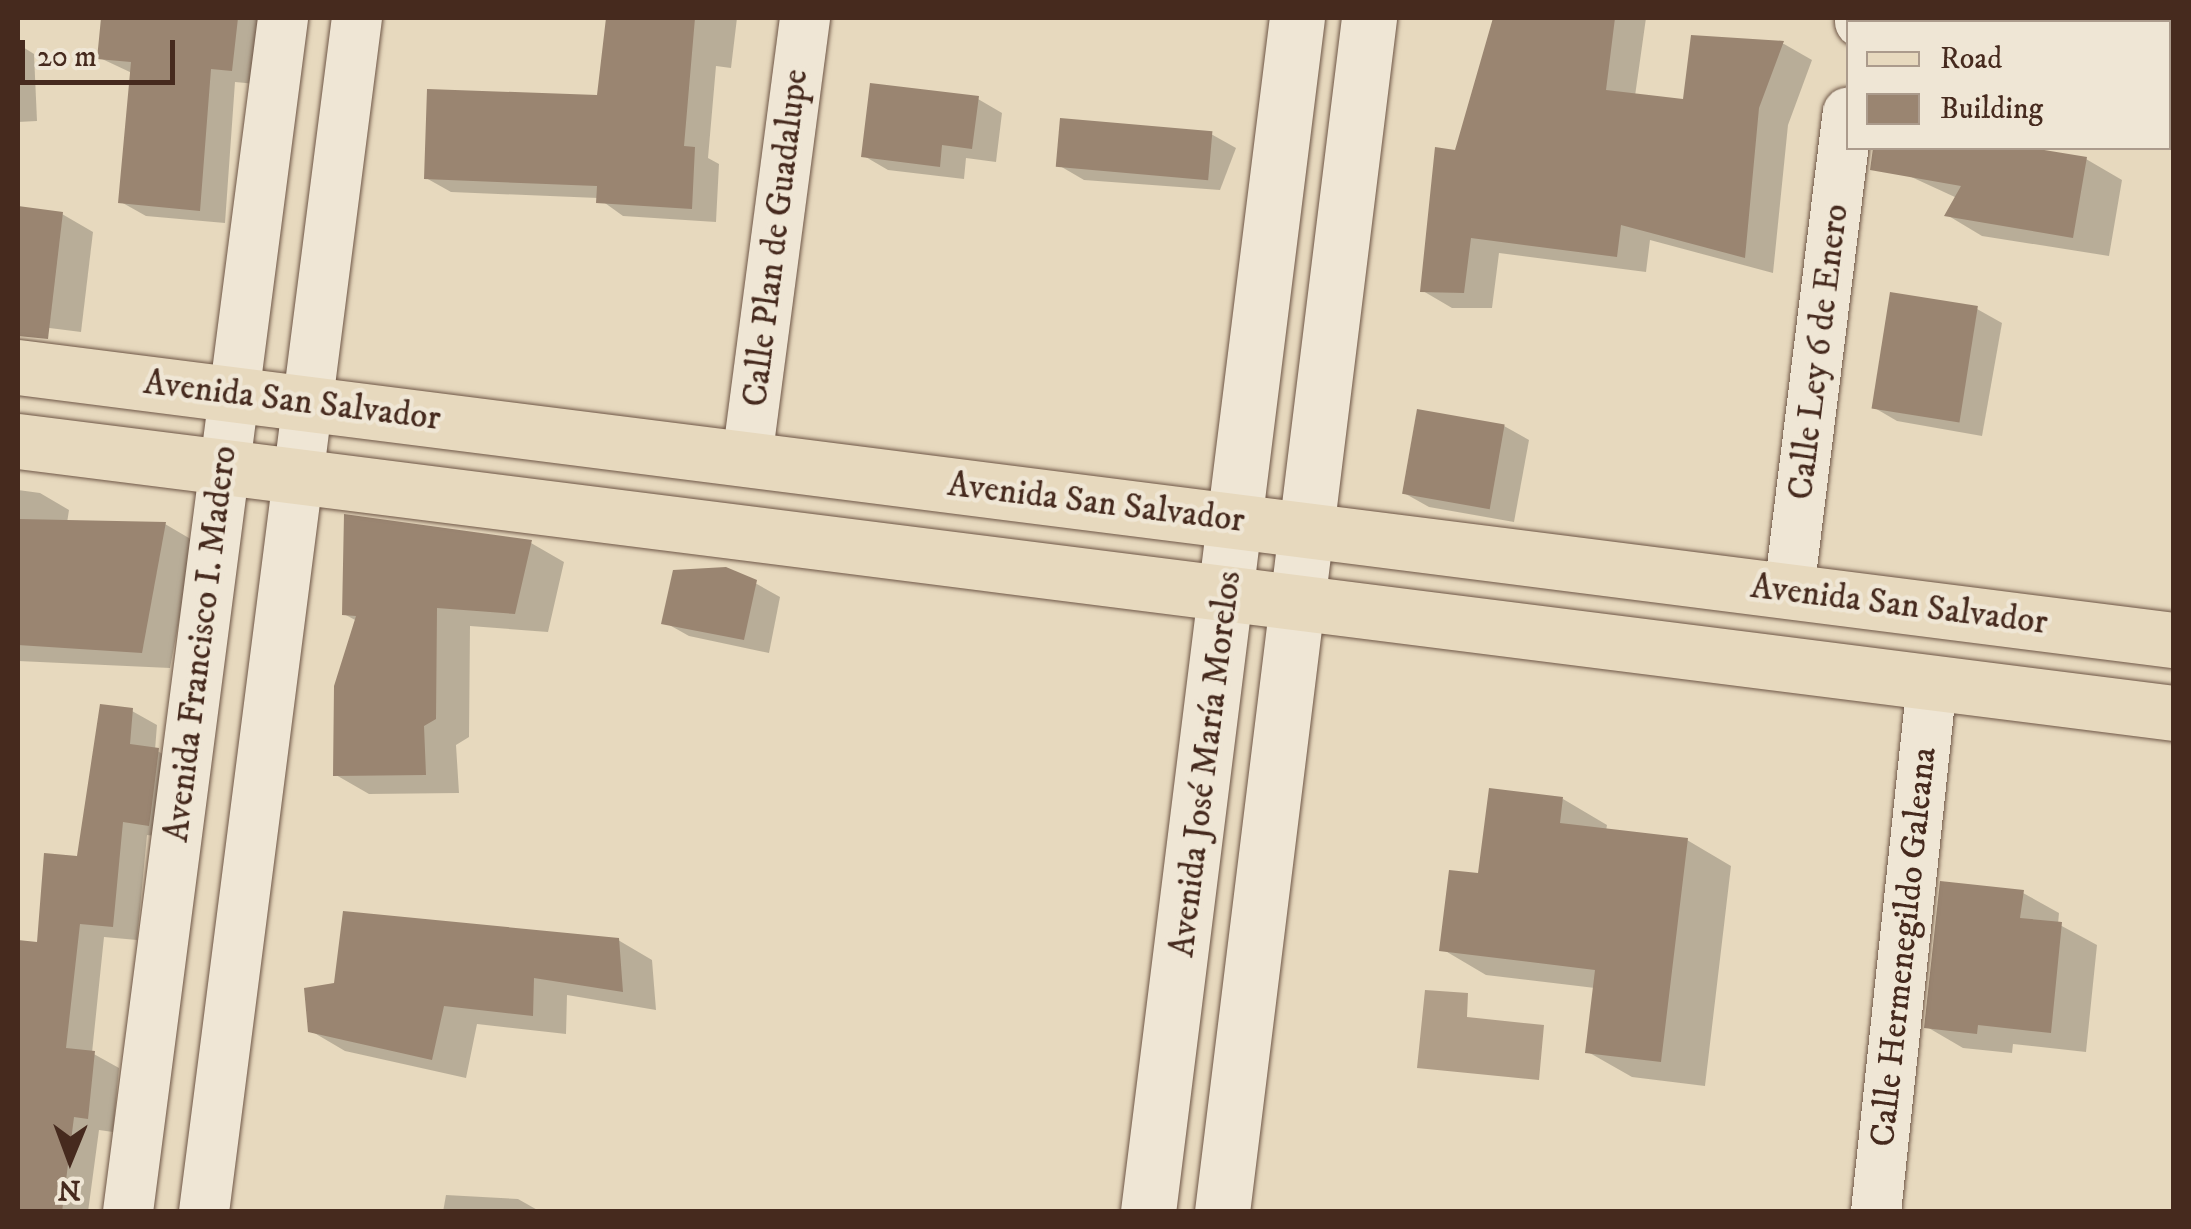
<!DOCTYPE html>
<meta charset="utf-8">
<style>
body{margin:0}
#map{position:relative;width:2191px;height:1229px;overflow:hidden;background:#e7d9be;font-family:"IM FELL DW Pica",serif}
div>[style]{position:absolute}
.water>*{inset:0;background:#b09e88}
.shadow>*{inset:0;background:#0003}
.building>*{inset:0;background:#9a8571;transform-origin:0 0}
.roads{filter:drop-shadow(0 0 2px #6e5646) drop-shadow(0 0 2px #6e5646)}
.minor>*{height:50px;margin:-25px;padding:0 25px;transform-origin:25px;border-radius:25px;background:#efe6d5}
.tertiary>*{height:55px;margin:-27.5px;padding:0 27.5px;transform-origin:27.5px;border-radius:27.5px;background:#efe6d5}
.primary>*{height:55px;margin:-27.5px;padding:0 27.5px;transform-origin:27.5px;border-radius:27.5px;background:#e7d9be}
span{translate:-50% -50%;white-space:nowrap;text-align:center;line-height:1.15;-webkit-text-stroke:9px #efe6d5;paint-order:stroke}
.street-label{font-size:35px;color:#462a1e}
.frame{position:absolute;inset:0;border:20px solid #462a1e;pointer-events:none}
.legend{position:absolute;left:1846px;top:20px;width:325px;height:130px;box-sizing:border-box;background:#efe6d5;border:2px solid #ab9b8c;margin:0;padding:12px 18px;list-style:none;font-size:30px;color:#462a1e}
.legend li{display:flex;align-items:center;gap:20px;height:50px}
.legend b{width:50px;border:2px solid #ab9b8c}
.north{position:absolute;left:20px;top:1109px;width:100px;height:100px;-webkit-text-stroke:8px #efe6d5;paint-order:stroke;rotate:181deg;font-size:28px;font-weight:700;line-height:40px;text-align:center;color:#462a1e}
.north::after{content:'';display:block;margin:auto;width:35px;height:45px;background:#462a1e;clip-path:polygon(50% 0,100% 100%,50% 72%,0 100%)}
.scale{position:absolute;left:20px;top:40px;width:155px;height:45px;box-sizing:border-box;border:5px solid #462a1e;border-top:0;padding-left:12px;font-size:30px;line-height:35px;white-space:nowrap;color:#462a1e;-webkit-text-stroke:8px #efe6d5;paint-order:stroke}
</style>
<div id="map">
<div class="water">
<i style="clip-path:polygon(1425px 990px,1468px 993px,1467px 1017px,1544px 1025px,1539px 1080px,1417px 1068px)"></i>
</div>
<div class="shadow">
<i style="clip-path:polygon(104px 18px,263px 18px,257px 84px,235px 82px,225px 223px,146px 216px,121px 202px,132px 73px,100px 58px)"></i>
<i style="clip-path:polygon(610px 18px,737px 18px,731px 68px,716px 66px,708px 158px,719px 164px,716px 222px,623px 216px,598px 198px,451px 192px,426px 178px,599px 97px)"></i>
<i style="clip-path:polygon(1495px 18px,1646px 18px,1635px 96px,1685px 102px,1693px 37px,1784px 44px,1812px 60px,1788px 125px,1773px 273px,1650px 240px,1646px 272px,1499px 253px,1492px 308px,1452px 308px,1423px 291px)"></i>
<i style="clip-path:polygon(1922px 18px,2174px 18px,2174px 92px,2168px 22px,1921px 22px)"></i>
<i style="clip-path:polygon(18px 44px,34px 54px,37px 121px,18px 122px)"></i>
<i style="clip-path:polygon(978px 99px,1002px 113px,996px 162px,966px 158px,964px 179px,888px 170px,864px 156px)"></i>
<i style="clip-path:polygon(1063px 121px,1211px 134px,1236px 148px,1220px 190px,1084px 180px,1060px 166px)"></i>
<i style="clip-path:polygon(1912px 148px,2017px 148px,2086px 159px,2122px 180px,2109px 256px,1982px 236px,1947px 215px,1957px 198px,1907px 175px)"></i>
<i style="clip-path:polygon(18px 208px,62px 214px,93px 232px,81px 332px,18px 324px)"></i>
<i style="clip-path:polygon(1977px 309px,2002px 323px,1982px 436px,1897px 421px,1873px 407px)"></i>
<i style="clip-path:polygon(1504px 426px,1529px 440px,1514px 522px,1429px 507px,1404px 493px)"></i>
<i style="clip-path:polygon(18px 490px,40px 493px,69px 510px,67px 523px,165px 524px,194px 541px,170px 668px,18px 661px)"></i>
<i style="clip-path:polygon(346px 516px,531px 543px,564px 562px,548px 632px,470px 626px,469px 737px,456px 745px,459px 793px,369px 794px,336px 775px,357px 621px,344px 614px)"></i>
<i style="clip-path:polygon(755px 583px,780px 597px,769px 653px,689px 636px,664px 622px)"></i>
<i style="clip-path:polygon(132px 711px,157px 725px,155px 750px,183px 764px,173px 838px,147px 835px,137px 940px,104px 937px,92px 1053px,119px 1068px,113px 1132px,99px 1130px,88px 1212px,18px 1212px,18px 942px,39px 944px,79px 859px)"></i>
<i style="clip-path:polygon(1563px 799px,1607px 825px,1606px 831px,1687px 840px,1731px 866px,1705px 1086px,1632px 1077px,1588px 1052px,1595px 988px,1486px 975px,1442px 949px,1481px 876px)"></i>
<i style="clip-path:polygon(2023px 893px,2059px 913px,2058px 924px,2097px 945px,2086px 1052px,2013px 1044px,2012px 1053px,1963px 1048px,1927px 1027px)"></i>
<i style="clip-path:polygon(618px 940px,652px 960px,656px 1010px,567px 995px,566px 1034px,477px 1024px,466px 1078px,345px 1051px,311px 1031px)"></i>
<i style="clip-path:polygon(446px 1195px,518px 1199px,541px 1212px,443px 1212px)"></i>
</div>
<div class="building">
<i style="clip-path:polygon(101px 18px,238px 18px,232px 71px,211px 69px,200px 211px,118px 203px,131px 62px,97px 59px)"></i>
<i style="clip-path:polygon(606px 18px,695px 18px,684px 146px,695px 147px,692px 209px,596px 203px,597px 186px,424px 179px,427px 89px,597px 95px)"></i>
<i style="clip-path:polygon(1493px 18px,1615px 18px,1606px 90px,1683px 99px,1691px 35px,1784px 41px,1759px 108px,1745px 258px,1621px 225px,1617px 257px,1471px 238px,1464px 293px,1420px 292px,1435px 147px,1455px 150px)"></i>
<i style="clip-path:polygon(870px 83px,979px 96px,972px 149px,942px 145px,940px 167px,861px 157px)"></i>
<i style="left:1060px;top:118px;width:153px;height:49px;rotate:5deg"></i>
<i style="clip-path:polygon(1873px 148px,2032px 148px,2087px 157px,2073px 238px,1944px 216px,1961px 186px,1870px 170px)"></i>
<i style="clip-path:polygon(18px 206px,63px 212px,48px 339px,18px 336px)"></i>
<i style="left:1890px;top:292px;width:89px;height:118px;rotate:9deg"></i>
<i style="left:1417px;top:409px;width:89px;height:86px;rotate:10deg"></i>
<i style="clip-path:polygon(344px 514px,532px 540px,515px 614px,437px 608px,436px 719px,424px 726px,426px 775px,333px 776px,334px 686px,356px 616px,342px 615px)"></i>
<i style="clip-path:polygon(18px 519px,166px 522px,142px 653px,18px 645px)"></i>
<i style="clip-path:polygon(726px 567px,757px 580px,744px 640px,661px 624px,673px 570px)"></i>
<i style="clip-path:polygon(100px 704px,133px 708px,130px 744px,159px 748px,151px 812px,149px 826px,123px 822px,113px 927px,80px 924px,66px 1048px,95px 1051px,88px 1119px,74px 1117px,62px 1212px,18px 1212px,18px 940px,37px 942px,44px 853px,77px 856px)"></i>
<i style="clip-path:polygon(1489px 788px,1563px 797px,1560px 823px,1688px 838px,1661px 1062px,1585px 1053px,1595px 970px,1439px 951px,1449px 870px,1478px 873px)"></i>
<i style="clip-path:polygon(1940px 881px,2024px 890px,2020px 918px,2062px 922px,2051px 1033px,1978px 1025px,1977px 1034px,1924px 1028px)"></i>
<i style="clip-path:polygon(343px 911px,619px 938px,623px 992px,534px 978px,533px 1016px,444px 1006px,432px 1060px,308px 1032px,304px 988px,334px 983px)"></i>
</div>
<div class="roads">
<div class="minor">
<i style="left:1860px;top:22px;width:4px;rotate:-90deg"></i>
<i style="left:747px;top:459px;width:445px;rotate:-82.5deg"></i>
<i style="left:1789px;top:591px;width:482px;rotate:-83deg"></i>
<i style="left:128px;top:1212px;width:1204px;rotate:-82.6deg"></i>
<i style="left:204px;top:1212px;width:1204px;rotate:-82.7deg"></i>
<i style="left:1876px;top:1212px;width:533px;rotate:-83.97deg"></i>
</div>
<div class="tertiary">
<i style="left:1148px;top:1212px;width:1203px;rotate:-82.89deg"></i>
<i style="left:1222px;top:1212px;width:1203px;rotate:-82.98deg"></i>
</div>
<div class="primary">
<i style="left:18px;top:367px;width:2173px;rotate:7.22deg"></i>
<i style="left:18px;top:441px;width:2173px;rotate:7.19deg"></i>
</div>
</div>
<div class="street-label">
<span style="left:776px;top:238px;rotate:-83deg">Calle Plan de Guadalupe</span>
<span style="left:1819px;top:352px;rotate:-83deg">Calle Ley 6 de Enero</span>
<span style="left:292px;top:401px;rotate:7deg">Avenida San Salvador</span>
<span style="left:1096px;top:503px;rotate:7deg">Avenida San Salvador</span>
<span style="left:1899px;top:605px;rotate:7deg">Avenida San Salvador</span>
<span style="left:201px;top:644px;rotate:-83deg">Avenida Francisco I. Madero</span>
<span style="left:1206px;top:764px;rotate:-83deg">Avenida José María Morelos</span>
<span style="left:1904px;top:947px;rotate:-84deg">Calle Hermenegildo Galeana</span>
</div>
<div class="frame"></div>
<ul class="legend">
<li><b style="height:12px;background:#e7d9be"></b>Road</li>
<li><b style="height:28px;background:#9a8571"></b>Building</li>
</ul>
<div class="north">N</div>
<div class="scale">20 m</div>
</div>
